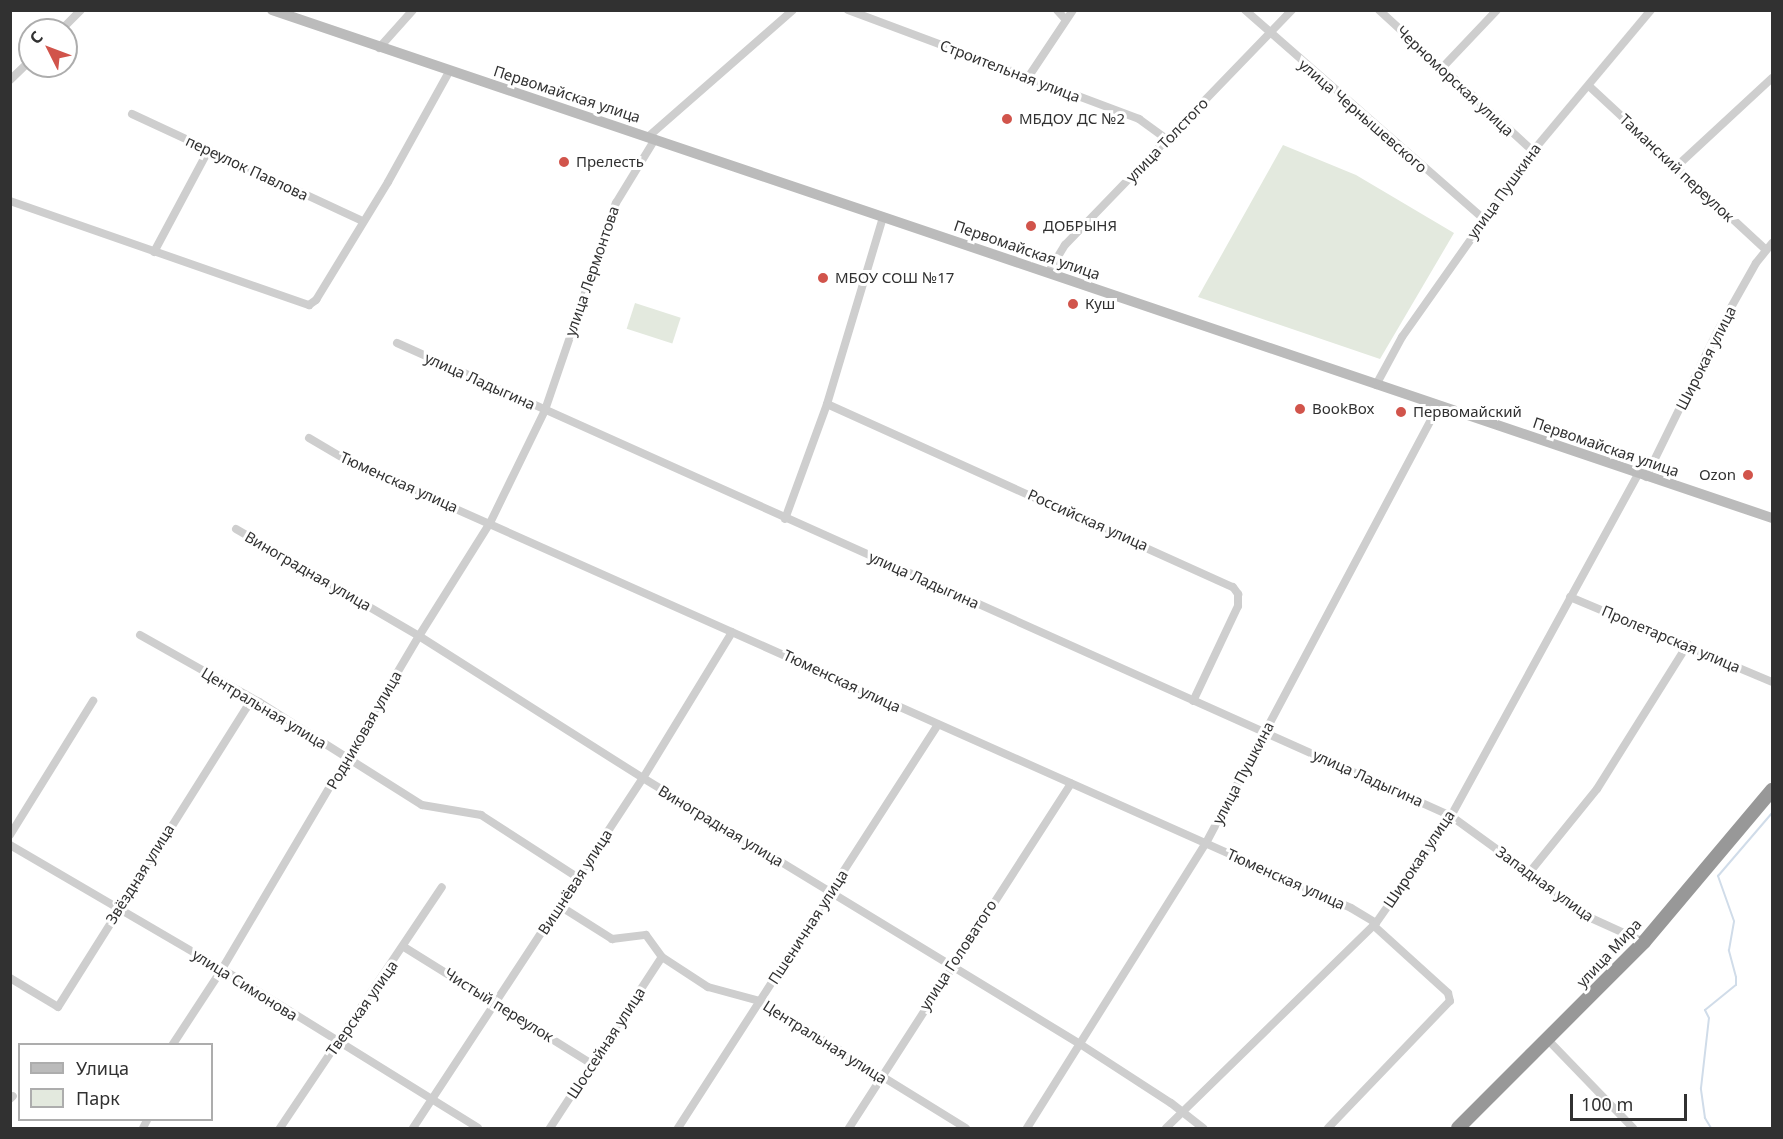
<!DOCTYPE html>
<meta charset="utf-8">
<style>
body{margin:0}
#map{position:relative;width:1783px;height:1139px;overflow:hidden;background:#fff;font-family:"Noto Sans",sans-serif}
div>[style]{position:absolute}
.green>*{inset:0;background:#e3e9de;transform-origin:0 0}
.stream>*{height:2px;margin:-1px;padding:0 1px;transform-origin:1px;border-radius:1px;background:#d0dce9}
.street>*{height:8px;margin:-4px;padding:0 4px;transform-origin:4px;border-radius:4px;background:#cecece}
.secondary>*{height:10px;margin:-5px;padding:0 5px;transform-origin:5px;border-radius:5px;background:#bbb}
.highway>*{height:14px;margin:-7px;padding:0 7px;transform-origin:7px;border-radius:7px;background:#989898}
.dots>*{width:16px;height:16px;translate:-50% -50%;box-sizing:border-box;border:3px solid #fff;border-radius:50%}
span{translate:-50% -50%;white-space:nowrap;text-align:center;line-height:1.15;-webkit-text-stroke:6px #fff;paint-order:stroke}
.street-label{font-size:15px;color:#313131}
.poi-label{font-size:15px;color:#313131}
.left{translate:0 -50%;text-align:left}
.right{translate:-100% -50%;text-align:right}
.frame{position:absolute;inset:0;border:12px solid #313131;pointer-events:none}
.legend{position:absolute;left:18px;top:1043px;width:195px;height:78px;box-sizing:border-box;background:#fff;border:2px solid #adadad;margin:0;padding:8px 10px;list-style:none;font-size:18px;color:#313131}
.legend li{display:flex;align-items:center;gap:12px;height:30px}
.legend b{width:30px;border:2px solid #adadad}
.north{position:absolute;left:18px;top:18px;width:60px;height:60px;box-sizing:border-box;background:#fff;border:2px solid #adadad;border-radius:50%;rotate:312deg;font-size:16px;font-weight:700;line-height:24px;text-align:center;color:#313131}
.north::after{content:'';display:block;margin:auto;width:21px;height:27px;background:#d1544b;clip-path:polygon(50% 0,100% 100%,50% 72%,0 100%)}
.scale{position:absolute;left:1570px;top:1094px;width:117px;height:27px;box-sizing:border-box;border:3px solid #313131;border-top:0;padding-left:8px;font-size:18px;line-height:21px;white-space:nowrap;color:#313131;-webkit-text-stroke:4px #fff;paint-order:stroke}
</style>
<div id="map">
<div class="green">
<i style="clip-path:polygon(1283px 145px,1356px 175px,1454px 233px,1380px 359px,1198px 297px)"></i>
<i style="left:635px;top:303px;width:48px;height:27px;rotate:18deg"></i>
</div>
<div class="stream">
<i style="left:1711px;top:1128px;width:12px;rotate:-121deg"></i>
<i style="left:1705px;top:1118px;width:30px;rotate:-98deg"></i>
<i style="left:1701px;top:1088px;width:70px;rotate:-83.5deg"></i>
<i style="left:1709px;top:1018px;width:9px;rotate:-117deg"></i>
<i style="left:1705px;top:1010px;width:40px;rotate:-39deg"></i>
<i style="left:1736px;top:985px;width:8px;rotate:-90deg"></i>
<i style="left:1736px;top:977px;width:28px;rotate:-105deg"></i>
<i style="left:1729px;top:950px;width:29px;rotate:-80deg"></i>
<i style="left:1734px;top:921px;width:48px;rotate:-109.6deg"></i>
<i style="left:1718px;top:876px;width:83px;rotate:-49.4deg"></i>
</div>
<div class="street">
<i style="left:848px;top:10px;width:311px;rotate:20.5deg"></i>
<i style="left:1139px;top:119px;width:34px;rotate:36deg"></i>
<i style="left:1057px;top:10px;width:13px;rotate:48deg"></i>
<i style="left:1245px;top:10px;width:317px;rotate:41.2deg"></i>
<i style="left:1379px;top:10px;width:209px;rotate:42.5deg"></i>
<i style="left:61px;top:30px;width:28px;rotate:-45deg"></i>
<i style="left:379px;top:48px;width:51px;rotate:-48.2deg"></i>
<i style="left:1441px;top:69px;width:81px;rotate:-46.5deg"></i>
<i style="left:1029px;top:76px;width:79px;rotate:-56.3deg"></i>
<i style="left:10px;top:80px;width:28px;rotate:-44deg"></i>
<i style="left:1589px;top:86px;width:241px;rotate:42.8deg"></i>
<i style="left:132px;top:114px;width:255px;rotate:24.9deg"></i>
<i style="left:649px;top:136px;width:191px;rotate:-41.2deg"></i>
<i style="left:1677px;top:166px;width:129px;rotate:-42.8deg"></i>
<i style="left:10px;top:201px;width:317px;rotate:19.2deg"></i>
<i style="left:309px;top:305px;width:9px;rotate:-36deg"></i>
<i style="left:316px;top:300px;width:138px;rotate:-58.6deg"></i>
<i style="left:388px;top:182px;width:128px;rotate:-61deg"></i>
<i style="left:154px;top:252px;width:115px;rotate:-61.9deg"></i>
<i style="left:1048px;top:273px;width:33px;rotate:-59deg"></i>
<i style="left:1065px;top:245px;width:327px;rotate:-46deg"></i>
<i style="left:397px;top:343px;width:1155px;rotate:24.17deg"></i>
<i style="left:1451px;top:816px;width:175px;rotate:36deg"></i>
<i style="left:1593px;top:919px;width:56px;rotate:24.3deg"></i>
<i style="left:1376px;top:385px;width:55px;rotate:-61.6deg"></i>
<i style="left:1402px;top:337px;width:228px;rotate:-54.8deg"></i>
<i style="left:1533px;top:151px;width:184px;rotate:-50.1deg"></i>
<i style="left:827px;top:404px;width:445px;rotate:24.3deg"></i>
<i style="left:1233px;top:587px;width:9px;rotate:54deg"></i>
<i style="left:1238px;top:594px;width:12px;rotate:90deg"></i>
<i style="left:1238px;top:606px;width:105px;rotate:115.3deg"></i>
<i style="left:309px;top:438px;width:45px;rotate:30.5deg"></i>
<i style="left:348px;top:461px;width:1098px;rotate:24.02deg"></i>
<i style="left:1351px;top:908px;width:29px;rotate:31deg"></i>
<i style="left:1646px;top:477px;width:159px;rotate:-63.9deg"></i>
<i style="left:1716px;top:334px;width:81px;rotate:-60.6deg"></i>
<i style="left:1756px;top:263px;width:26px;rotate:-51deg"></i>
<i style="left:785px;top:519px;width:122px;rotate:-69.9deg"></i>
<i style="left:827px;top:404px;width:195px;rotate:-73.3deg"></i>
<i style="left:236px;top:529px;width:212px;rotate:30.3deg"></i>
<i style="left:419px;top:636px;width:265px;rotate:32.4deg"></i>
<i style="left:643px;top:778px;width:512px;rotate:31.33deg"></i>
<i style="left:1080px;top:1044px;width:108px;rotate:33deg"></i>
<i style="left:1171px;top:1103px;width:41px;rotate:38deg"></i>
<i style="left:1570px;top:597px;width:219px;rotate:22.8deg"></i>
<i style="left:140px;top:635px;width:137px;rotate:29.4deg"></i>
<i style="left:259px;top:702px;width:193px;rotate:32.3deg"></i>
<i style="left:422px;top:805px;width:60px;rotate:9.6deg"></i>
<i style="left:481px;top:815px;width:114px;rotate:32.9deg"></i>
<i style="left:10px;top:835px;width:158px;rotate:-58.2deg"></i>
<i style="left:10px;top:845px;width:246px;rotate:30.3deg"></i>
<i style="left:222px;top:969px;width:301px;rotate:31.8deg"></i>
<i style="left:1529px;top:873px;width:108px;rotate:-51deg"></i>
<i style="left:1597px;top:789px;width:171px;rotate:-57.9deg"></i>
<i style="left:560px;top:906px;width:62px;rotate:32.4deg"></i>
<i style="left:612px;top:939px;width:34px;rotate:-7deg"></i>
<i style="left:646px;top:935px;width:27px;rotate:54deg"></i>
<i style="left:662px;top:957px;width:55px;rotate:33.1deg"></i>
<i style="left:708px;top:987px;width:54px;rotate:15.1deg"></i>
<i style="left:760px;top:1001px;width:242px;rotate:31.7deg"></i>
<i style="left:404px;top:947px;width:221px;rotate:31.9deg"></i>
<i style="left:10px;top:978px;width:56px;rotate:31.1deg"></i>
<i style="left:58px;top:1007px;width:355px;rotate:-57.8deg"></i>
<i style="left:247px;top:707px;width:13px;rotate:-23deg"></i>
<i style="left:1549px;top:1041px;width:121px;rotate:46deg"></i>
<i style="left:173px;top:1044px;width:90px;rotate:-56.8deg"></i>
<i style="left:222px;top:969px;width:387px;rotate:-59.4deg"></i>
<i style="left:419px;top:636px;width:133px;rotate:-57.9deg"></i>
<i style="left:490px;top:523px;width:126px;rotate:-64deg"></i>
<i style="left:545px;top:410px;width:219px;rotate:-71.1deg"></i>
<i style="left:616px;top:203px;width:75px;rotate:-58.6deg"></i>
<i style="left:10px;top:1099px;width:4px;rotate:-45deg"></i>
<i style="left:143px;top:1128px;width:9px;rotate:-63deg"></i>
<i style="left:280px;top:1128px;width:290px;rotate:-56.1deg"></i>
<i style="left:413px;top:1128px;width:419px;rotate:-56.7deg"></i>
<i style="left:643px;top:778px;width:171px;rotate:-58.6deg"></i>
<i style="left:550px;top:1128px;width:204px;rotate:-56.8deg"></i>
<i style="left:678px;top:1128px;width:480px;rotate:-57.2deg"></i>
<i style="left:849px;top:1128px;width:410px;rotate:-57.2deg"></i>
<i style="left:1027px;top:1128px;width:337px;rotate:-57.9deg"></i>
<i style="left:1206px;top:843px;width:495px;rotate:-62deg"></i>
<i style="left:1166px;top:1128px;width:293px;rotate:-44.3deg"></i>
<i style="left:1376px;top:923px;width:131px;rotate:-55deg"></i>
<i style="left:1451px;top:816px;width:389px;rotate:-61.3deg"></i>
<i style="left:1328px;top:1128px;width:176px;rotate:-46.2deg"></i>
<i style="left:1450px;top:1001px;width:8px;rotate:-104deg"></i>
<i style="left:1448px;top:993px;width:101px;rotate:-137.8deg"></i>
</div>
<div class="secondary">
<i style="left:272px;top:10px;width:1584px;rotate:18.71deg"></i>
</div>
<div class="highway">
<i style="left:1458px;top:1128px;width:263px;rotate:-45deg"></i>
<i style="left:1644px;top:942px;width:199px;rotate:-49.9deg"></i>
</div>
<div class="dots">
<i style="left:1007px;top:119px;background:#d1544b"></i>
<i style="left:564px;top:162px;background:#d1544b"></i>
<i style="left:1031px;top:226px;background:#d1544b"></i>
<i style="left:823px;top:278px;background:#d1544b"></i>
<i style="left:1073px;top:304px;background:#d1544b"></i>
<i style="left:1300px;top:409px;background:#d1544b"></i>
<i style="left:1401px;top:412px;background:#d1544b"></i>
<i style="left:1748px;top:475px;background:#d1544b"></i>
</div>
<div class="street-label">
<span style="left:1010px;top:71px;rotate:21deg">Строительная улица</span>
<span style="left:1455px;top:81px;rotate:43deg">Черноморская улица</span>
<span style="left:567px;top:94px;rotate:18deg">Первомайская улица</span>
<span style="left:1363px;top:116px;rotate:41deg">улица Чернышевского</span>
<span style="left:1167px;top:140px;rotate:-46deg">улица Толстого</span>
<span style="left:247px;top:168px;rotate:25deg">переулок Павлова</span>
<span style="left:1677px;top:168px;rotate:43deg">Таманский переулок</span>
<span style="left:1504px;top:191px;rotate:-54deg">улица Пушкина</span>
<span style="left:1027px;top:250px;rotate:19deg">Первомайская улица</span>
<span style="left:592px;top:271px;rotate:-71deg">улица Лермонтова</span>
<span style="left:1706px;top:358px;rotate:-63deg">Широкая улица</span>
<span style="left:480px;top:381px;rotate:24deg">улица Ладыгина</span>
<span style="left:1606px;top:447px;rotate:19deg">Первомайская улица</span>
<span style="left:399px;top:482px;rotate:24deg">Тюменская улица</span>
<span style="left:1088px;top:520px;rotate:24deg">Российская улица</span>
<span style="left:308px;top:571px;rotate:30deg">Виноградная улица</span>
<span style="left:924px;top:580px;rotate:24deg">улица Ладыгина</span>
<span style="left:1671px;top:639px;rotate:23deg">Пролетарская улица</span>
<span style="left:842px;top:681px;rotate:25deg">Тюменская улица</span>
<span style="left:264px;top:708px;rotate:31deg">Центральная улица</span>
<span style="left:364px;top:730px;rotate:-60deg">Родниковая улица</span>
<span style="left:1243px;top:773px;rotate:-62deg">улица Пушкина</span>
<span style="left:1368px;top:778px;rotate:24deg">улица Ладыгина</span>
<span style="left:721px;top:826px;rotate:31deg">Виноградная улица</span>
<span style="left:1419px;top:859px;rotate:-56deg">Широкая улица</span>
<span style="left:140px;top:874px;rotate:-58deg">Звёздная улица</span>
<span style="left:1286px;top:879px;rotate:24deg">Тюменская улица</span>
<span style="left:575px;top:882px;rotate:-57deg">Вишнёвая улица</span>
<span style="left:1545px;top:884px;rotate:36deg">Западная улица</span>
<span style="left:808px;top:927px;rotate:-57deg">Пшеничная улица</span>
<span style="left:1609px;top:953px;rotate:-47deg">улица Мира</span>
<span style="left:958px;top:955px;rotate:-57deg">улица Головатого</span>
<span style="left:245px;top:985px;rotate:32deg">улица Симонова</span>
<span style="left:499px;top:1005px;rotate:32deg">Чистый переулок</span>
<span style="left:362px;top:1008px;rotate:-55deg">Тверская улица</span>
<span style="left:825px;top:1042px;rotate:32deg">Центральная улица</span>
<span style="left:606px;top:1043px;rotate:-57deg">Шоссейная улица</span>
</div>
<div class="poi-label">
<span class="left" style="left:1019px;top:119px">МБДОУ ДС №2</span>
<span class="left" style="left:576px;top:162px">Прелесть</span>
<span class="left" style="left:1043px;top:226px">ДОБРЫНЯ</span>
<span class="left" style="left:835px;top:278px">МБОУ СОШ №17</span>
<span class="left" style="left:1085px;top:304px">Куш</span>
<span class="left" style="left:1312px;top:409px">BookBox</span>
<span class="left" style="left:1413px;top:412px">Первомайский</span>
<span class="right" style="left:1736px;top:475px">Ozon</span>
</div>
<div class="frame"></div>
<ul class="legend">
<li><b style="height:8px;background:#bbb"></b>Улица</li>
<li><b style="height:16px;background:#e3e9de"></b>Парк</li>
</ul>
<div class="north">С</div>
<div class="scale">100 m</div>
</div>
